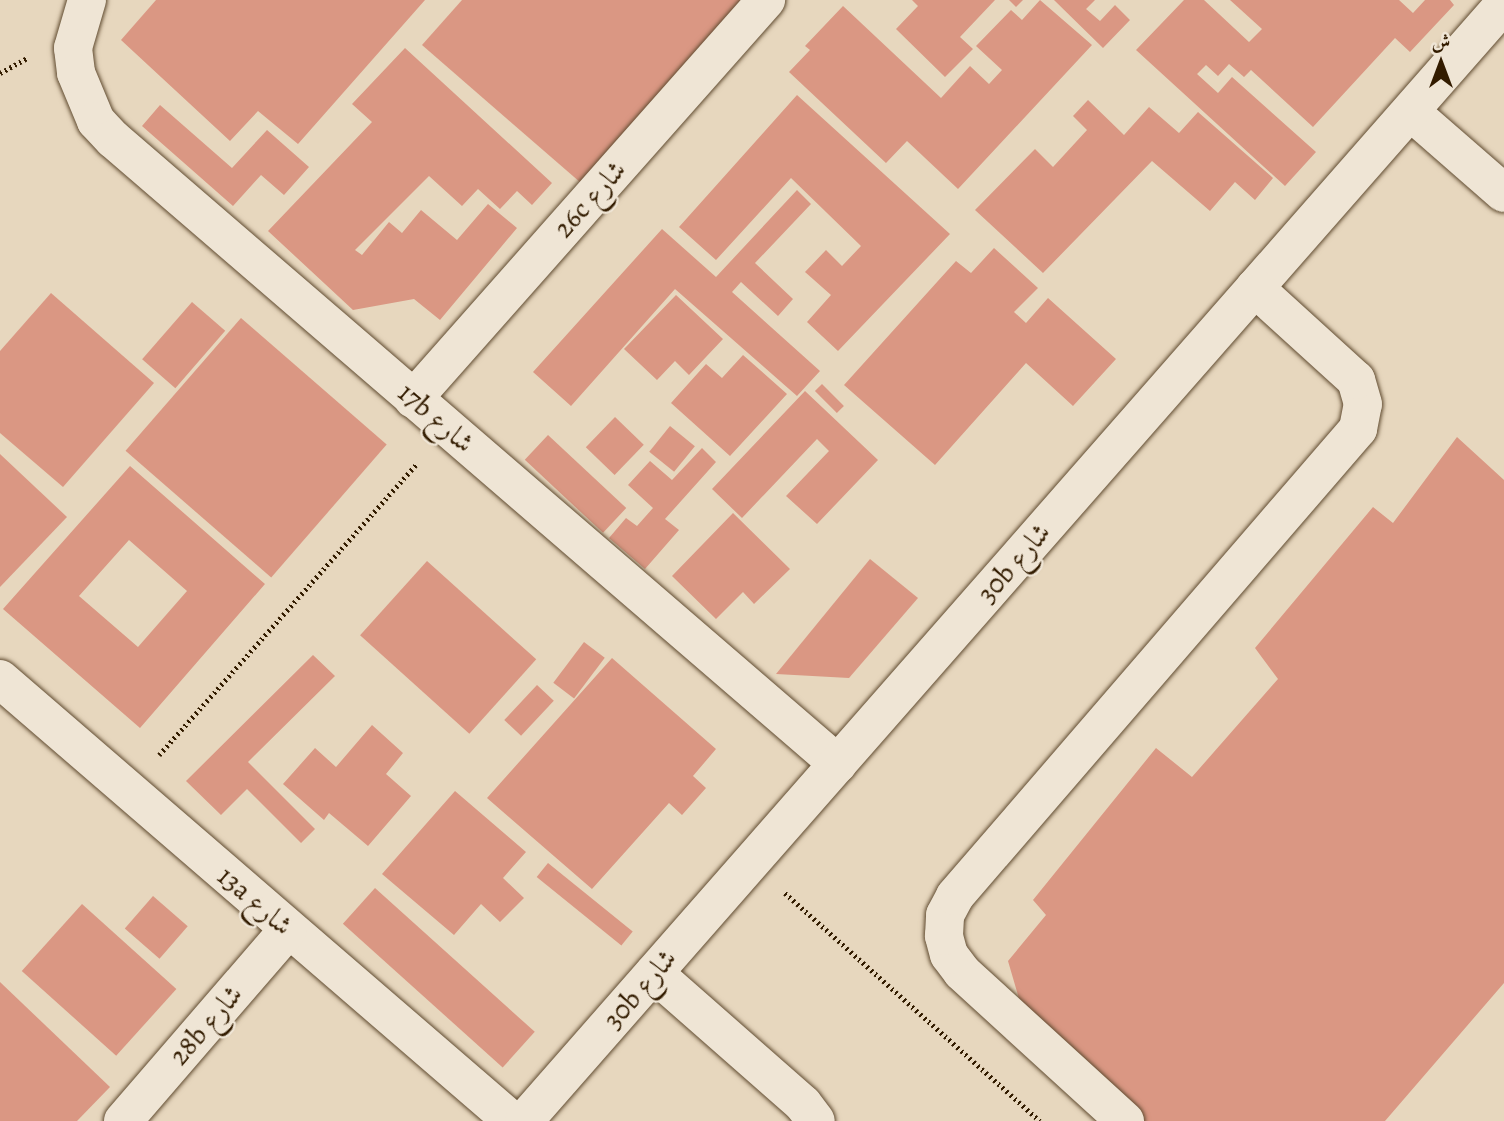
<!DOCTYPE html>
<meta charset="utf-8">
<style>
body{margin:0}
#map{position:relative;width:1504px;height:1121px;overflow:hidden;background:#e7d7be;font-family:Alegreya,Amiri,serif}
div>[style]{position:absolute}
.building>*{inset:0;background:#da9783;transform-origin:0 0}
.path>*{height:4.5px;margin-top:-2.25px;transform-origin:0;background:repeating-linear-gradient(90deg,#331c00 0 2px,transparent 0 5.5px)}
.roads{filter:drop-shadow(0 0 2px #604b30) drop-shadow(0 0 2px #604b30)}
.minor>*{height:38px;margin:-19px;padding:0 19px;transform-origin:19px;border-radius:19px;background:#efe5d5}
span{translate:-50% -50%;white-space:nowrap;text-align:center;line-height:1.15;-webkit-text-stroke:5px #efe5d5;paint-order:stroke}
.street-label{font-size:28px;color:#331c00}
.north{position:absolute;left:1406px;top:28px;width:70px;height:70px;-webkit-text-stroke:5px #efe5d5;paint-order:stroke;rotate:0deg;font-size:19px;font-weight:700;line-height:28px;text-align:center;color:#331c00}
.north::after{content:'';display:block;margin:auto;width:24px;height:32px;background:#331c00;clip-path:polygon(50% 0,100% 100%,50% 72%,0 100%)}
</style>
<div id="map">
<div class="building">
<i style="clip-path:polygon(156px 0,425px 0,298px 144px,258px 111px,230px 141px,121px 40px)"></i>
<i style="clip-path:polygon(462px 0,742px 0,581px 183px,422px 45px)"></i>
<i style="clip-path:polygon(912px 0,995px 0,960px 37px,973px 49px,945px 77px,896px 29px,918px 6px)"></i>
<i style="clip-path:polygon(1009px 0,1023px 0,1016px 7px)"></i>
<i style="clip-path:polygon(1040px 0,1092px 45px,958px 189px,907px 141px,886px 163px,789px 72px,810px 50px,805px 46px,843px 6px,941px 98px,970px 66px,989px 84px,1002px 70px,976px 46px,1011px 10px,1022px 20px)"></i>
<i style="clip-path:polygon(1054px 0,1095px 0,1086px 9px,1100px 21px,1115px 5px,1130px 20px,1103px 48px)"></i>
<i style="clip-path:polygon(1184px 0,1204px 0,1249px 42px,1262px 29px,1230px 0,1399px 0,1413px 13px,1425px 0,1450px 0,1454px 5px,1410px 52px,1395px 38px,1313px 127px,1251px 70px,1244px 77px,1229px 64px,1218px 76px,1206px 65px,1197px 74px,1218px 93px,1232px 77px,1316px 152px,1285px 186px,1136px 50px)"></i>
<i style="clip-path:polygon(405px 48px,552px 183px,532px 205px,517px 191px,500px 209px,478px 189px,462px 206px,429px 176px,355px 250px,362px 255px,389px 222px,402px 233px,421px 210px,457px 240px,488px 204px,517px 228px,440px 320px,414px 299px,353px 310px,268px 231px,372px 122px,352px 104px)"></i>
<i style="clip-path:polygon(797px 95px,950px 234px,838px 351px,807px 322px,831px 295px,805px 272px,826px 250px,842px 266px,861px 246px,791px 178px,716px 260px,679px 227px)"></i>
<i style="clip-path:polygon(1088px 100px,1124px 135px,1149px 107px,1179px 133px,1198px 112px,1273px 178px,1255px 200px,1235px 182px,1210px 211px,1152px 161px,1043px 273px,975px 210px,1035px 149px,1053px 167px,1087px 130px,1073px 116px)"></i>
<i style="clip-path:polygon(160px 105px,232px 168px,267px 130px,309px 167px,284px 195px,261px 175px,233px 206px,142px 126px)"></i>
<i style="clip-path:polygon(797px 190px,811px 204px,755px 263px,793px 299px,778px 316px,741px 282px,732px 292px,820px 371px,797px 396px,675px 289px,571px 406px,533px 372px,662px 229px,716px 277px)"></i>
<i style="clip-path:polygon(994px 248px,1038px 288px,1014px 312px,1026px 323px,1048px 298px,1116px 359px,1073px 406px,1026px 363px,935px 465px,844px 385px,956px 261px,971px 273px)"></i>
<i style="clip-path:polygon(51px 293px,154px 383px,63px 487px,0 433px,0 351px)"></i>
<i style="clip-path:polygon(676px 295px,723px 339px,689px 375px,675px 361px,657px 380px,624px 349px)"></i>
<i style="left:192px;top:302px;width:44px;height:76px;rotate:41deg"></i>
<i style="left:241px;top:318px;width:193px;height:176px;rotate:41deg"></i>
<i style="clip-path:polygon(743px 355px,787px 394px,730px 456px,671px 403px,706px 364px,722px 378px)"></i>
<i style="left:822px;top:384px;width:31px;height:10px;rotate:45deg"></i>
<i style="clip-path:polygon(805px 391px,878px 460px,817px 524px,786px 496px,829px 451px,817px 439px,742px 518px,712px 489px)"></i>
<i style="left:615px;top:417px;width:40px;height:42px;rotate:44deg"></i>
<i style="left:670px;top:426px;width:32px;height:33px;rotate:39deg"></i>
<i style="left:548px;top:435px;width:107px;height:34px;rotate:43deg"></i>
<i style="clip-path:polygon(1457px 437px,1504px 480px,1504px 983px,1385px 1121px,1135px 1121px,1027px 1026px,1008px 961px,1046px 915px,1033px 900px,1156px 748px,1192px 777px,1278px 679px,1255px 648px,1373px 507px,1393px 523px)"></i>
<i style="clip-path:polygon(702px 448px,716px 462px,665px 519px,679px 530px,645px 569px,609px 538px,626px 518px,637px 526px,653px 508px,628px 485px,650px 461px,672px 480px)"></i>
<i style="clip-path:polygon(0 454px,67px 517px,0 587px)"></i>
<i style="clip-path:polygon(evenodd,130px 466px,265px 584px,140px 728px,3px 609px,130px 466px,129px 540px,187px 591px,138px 647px,79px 596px,129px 540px)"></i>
<i style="clip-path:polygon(733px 513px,790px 569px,754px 604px,743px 592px,716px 619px,672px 576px)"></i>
<i style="clip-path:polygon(870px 559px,918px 598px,849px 678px,776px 674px)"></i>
<i style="left:427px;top:561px;width:147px;height:100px;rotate:42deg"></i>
<i style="left:584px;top:642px;width:26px;height:51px;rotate:37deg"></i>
<i style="clip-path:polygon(313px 655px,335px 676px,248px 762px,315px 829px,301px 843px,247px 789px,221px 815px,186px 781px)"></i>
<i style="clip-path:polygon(612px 658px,716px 749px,693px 776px,706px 788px,682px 815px,669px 803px,592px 889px,487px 798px)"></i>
<i style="left:537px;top:685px;width:23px;height:48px;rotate:43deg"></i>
<i style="clip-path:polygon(372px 725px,403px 753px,386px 774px,411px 796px,368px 846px,329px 813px,324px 820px,283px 784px,315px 748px,336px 767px)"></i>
<i style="clip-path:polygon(455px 791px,526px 852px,503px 878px,524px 898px,500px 922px,481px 904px,454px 935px,382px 874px)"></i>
<i style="left:548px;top:863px;width:109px;height:18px;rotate:39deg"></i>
<i style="left:375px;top:888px;width:215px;height:48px;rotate:42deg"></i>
<i style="left:153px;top:896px;width:46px;height:43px;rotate:41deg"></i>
<i style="left:82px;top:904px;width:127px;height:90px;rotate:42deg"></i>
<i style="clip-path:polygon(0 982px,110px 1087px,77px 1121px,0 1121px)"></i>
</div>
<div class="path">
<i style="left:0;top:73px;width:31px;rotate:-29deg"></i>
<i style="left:159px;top:755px;width:390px;rotate:-48.5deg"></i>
<i style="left:785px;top:893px;width:342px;rotate:41.8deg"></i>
</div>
<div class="roads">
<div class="minor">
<i style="left:87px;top:0;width:50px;rotate:106.3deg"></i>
<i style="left:73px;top:48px;width:25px;rotate:83deg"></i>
<i style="left:76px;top:73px;width:52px;rotate:67.4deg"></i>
<i style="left:96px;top:121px;width:25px;rotate:47deg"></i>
<i style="left:113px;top:139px;width:957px;rotate:40.76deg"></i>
<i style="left:1411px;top:112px;width:123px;rotate:41.1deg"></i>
<i style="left:413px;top:399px;width:533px;rotate:-48.5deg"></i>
<i style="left:0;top:679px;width:676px;rotate:40.8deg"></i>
<i style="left:654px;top:973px;width:198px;rotate:41.3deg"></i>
<i style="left:803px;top:1104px;width:21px;rotate:53deg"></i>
<i style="left:123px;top:1121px;width:252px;rotate:-49.2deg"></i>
<i style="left:524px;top:1121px;width:1486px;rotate:-48.74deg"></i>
<i style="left:1125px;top:1121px;width:221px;rotate:-137.6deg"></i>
<i style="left:962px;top:972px;width:21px;rotate:-127deg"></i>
<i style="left:949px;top:955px;width:20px;rotate:-105deg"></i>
<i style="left:944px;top:936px;width:21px;rotate:-87deg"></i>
<i style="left:945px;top:915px;width:21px;rotate:-62deg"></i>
<i style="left:955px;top:896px;width:617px;rotate:-49.21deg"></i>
<i style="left:1358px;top:429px;width:25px;rotate:-79deg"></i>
<i style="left:1363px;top:404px;width:25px;rotate:-106deg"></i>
<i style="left:1356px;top:380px;width:137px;rotate:-137.7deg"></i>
</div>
</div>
<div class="street-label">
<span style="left:590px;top:199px;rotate:-48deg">26c شارع</span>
<span style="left:436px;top:418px;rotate:41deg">17b شارع</span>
<span style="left:1014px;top:563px;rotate:-49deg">30b شارع</span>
<span style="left:255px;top:901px;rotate:41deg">13a شارع</span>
<span style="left:640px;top:989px;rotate:-49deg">30b شارع</span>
<span style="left:206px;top:1025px;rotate:-49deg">28b شارع</span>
</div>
<div class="north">ش</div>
</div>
